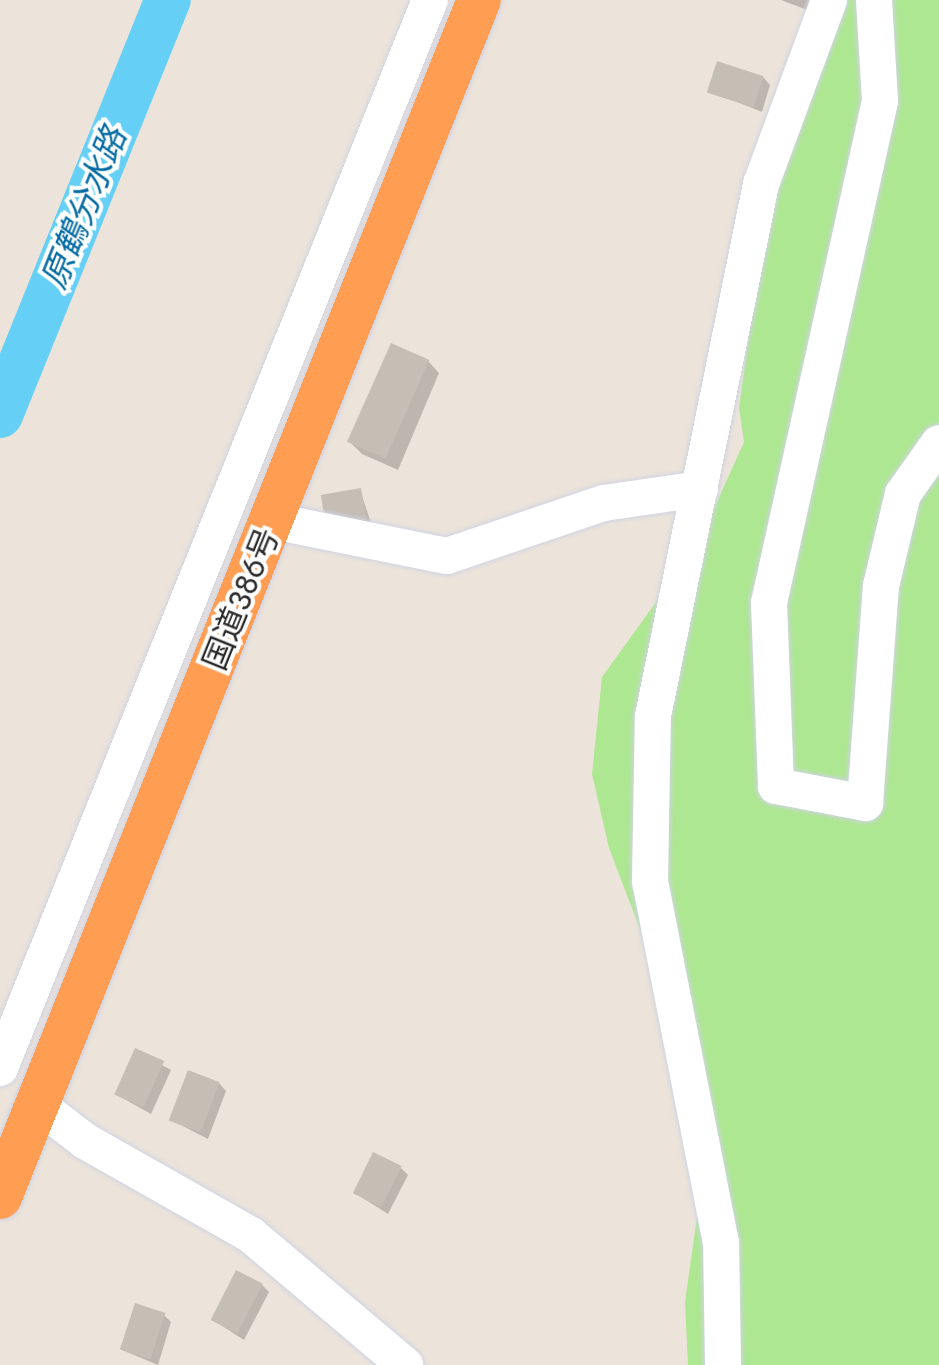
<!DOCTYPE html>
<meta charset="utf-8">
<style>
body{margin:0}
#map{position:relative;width:939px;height:1365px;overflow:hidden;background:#ece4da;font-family:Jost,"Noto Sans JP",sans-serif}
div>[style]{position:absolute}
.green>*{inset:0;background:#aee792}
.shadow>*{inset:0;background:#0003}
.river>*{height:46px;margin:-23px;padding:0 23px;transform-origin:23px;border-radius:23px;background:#65cff6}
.building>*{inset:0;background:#c4beb5;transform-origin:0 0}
.roads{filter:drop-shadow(0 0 2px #cfd3e3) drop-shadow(0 0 2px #cfd3e3)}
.minor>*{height:36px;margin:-18px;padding:0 18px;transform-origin:18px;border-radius:18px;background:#fff}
.highway>*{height:44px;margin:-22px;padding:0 22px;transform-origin:22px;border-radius:22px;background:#ff9e52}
span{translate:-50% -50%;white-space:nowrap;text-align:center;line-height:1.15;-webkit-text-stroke:8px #fff;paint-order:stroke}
.street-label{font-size:32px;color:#292929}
.water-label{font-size:34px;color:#046ba2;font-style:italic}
</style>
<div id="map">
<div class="green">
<i style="clip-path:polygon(822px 0,939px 0,939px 1365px,688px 1365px,685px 1302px,698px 1210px,643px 937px,609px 848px,592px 774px,602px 677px,698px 544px,744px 442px,739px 408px,758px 266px)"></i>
</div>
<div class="shadow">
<i style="clip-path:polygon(781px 0,814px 0,810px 11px)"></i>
<i style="clip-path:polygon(763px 77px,770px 85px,762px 112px,710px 91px)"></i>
<i style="clip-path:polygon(428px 361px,439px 373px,398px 470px,362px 454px,351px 443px)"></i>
<i style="clip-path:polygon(360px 490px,373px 529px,336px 536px)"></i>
<i style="clip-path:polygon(136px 1051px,171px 1070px,151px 1114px,117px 1095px)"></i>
<i style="clip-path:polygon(219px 1083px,226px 1091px,208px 1139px,171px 1120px)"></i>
<i style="clip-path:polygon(401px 1168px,408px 1175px,388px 1214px,355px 1193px)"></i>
<i style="clip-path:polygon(262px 1285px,269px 1292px,244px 1340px,213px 1320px)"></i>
<i style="clip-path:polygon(164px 1315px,171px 1322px,158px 1365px,122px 1350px)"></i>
</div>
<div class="river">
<i style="left:0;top:415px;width:448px;rotate:-68deg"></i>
</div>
<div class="building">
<i style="left:717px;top:61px;width:49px;height:33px;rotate:18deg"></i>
<i style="left:391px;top:343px;width:42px;height:108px;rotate:24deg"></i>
<i style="left:361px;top:488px;width:36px;height:41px;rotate:80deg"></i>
<i style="left:135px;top:1048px;width:32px;height:51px;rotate:24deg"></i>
<i style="left:188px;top:1070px;width:34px;height:54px;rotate:21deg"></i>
<i style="left:373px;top:1152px;width:32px;height:46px;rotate:26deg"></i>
<i style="left:236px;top:1270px;width:30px;height:56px;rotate:27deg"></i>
<i style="left:135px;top:1303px;width:32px;height:49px;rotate:18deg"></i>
</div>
<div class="roads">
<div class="minor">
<i style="left:874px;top:0;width:101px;rotate:86.6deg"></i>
<i style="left:880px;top:101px;width:514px;rotate:102.47deg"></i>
<i style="left:769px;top:603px;width:183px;rotate:87.8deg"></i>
<i style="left:776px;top:786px;width:91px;rotate:10.8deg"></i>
<i style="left:865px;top:803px;width:218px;rotate:-85.8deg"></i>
<i style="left:881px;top:586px;width:95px;rotate:-76.6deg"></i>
<i style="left:903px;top:494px;width:62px;rotate:-54.8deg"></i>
<i style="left:273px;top:521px;width:177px;rotate:11.4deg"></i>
<i style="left:447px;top:556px;width:166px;rotate:-18.7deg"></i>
<i style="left:604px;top:503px;width:97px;rotate:-8.3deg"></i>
<i style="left:0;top:1068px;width:1151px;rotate:-68.07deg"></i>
<i style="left:37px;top:1104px;width:61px;rotate:37.6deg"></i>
<i style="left:85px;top:1141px;width:191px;rotate:29.5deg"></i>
<i style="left:251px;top:1235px;width:202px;rotate:40.2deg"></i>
<i style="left:723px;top:1365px;width:122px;rotate:-90.9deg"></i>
<i style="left:721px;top:1243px;width:369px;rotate:-101.1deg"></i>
<i style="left:650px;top:881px;width:165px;rotate:-89deg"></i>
<i style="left:653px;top:716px;width:543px;rotate:-78.52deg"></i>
<i style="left:761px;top:184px;width:196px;rotate:-69.7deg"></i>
</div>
<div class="highway">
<i style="left:0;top:1197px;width:1289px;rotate:-68.19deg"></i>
</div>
</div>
<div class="street-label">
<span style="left:241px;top:599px;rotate:-68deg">国道386号</span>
</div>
<div class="water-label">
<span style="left:84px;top:208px;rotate:-68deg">原鶴分水路</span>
</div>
</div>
